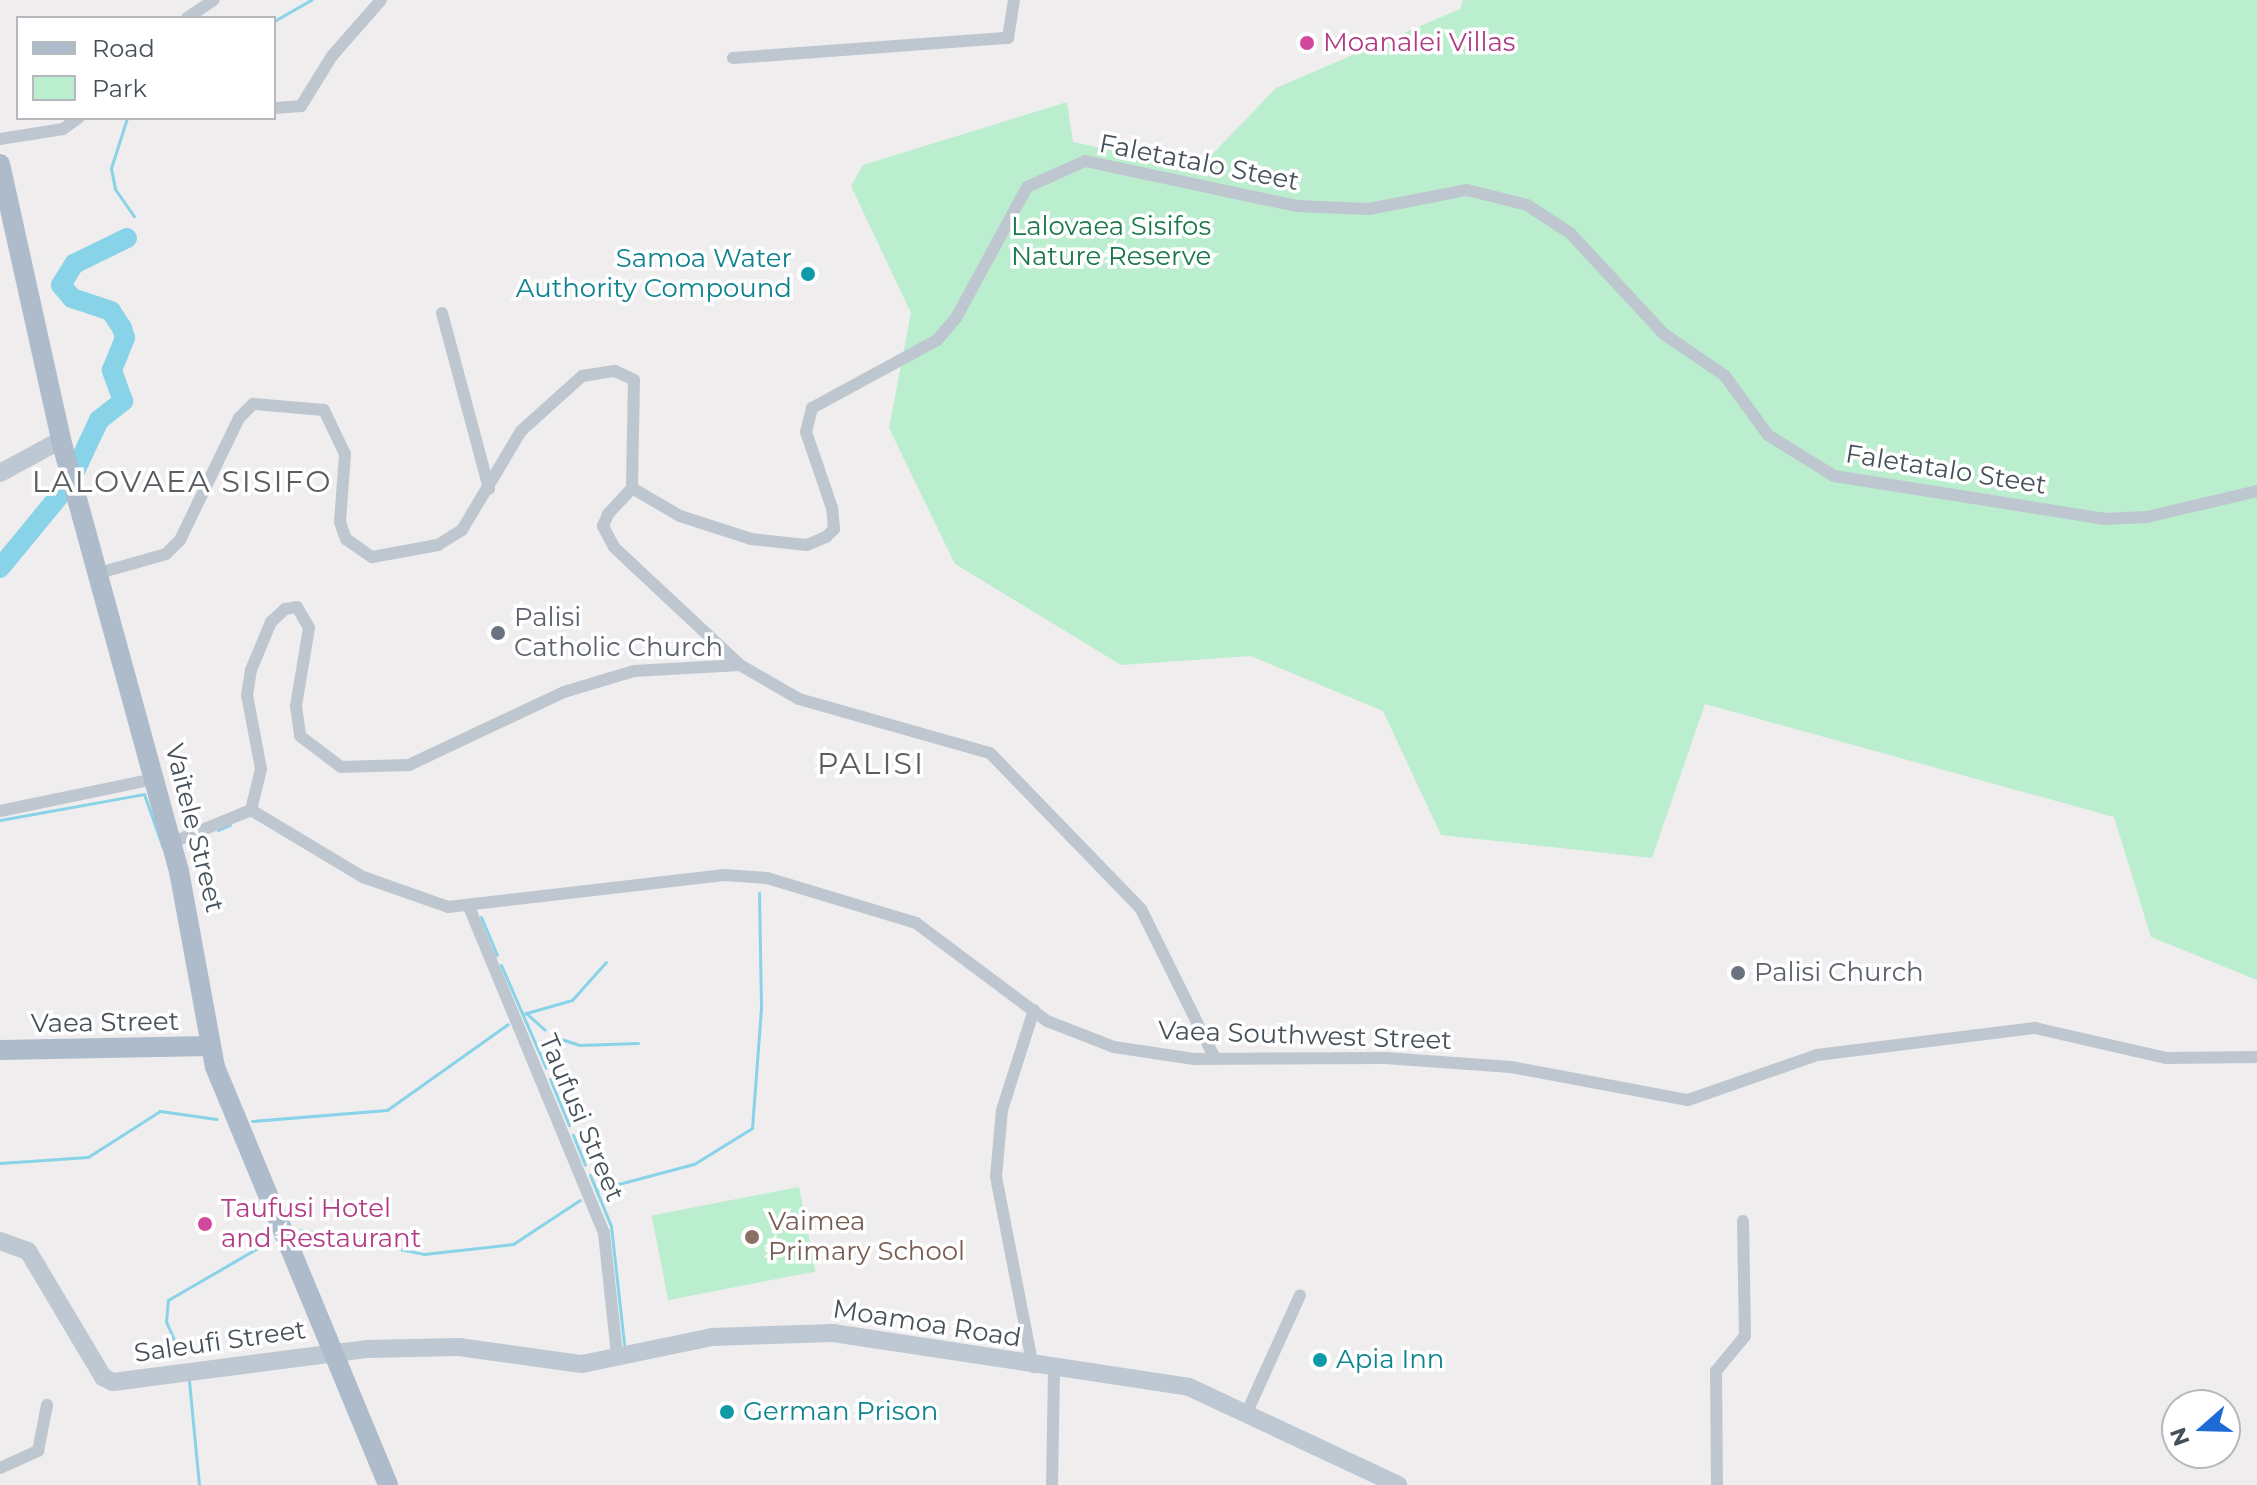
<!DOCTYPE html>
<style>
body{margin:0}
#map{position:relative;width:2257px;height:1485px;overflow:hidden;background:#efeded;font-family:Montserrat,sans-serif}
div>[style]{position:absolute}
.green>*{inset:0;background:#bbedcf;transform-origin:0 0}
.stream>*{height:3px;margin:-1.5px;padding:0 1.5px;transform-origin:1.5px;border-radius:1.5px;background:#89d3e9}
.river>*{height:20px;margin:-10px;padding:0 10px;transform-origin:10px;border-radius:10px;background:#89d3e9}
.street>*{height:12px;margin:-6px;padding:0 6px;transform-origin:6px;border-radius:6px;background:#bec7cf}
.secondary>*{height:18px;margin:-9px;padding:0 9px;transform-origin:9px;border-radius:9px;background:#bdc8d3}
.primary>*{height:20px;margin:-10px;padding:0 10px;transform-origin:10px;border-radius:10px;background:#adbbcb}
.dots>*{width:22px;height:22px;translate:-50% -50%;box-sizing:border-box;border:4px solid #fff;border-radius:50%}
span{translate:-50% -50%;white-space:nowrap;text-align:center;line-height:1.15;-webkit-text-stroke:7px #fff;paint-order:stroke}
.hotel-label{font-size:26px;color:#b23c85}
.left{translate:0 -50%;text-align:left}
.street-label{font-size:26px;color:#465059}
.park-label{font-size:26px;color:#19784a}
.culture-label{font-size:26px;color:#0d838f}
.right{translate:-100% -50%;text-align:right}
.worship-label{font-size:26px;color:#5b616d}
.education-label{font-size:26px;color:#785e54}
.quarter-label{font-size:30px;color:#5a5d61;letter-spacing:2px}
.legend{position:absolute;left:16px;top:16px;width:260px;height:104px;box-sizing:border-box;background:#fff;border:2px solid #b5b9bd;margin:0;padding:10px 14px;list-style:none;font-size:24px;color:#465059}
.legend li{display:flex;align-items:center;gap:16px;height:40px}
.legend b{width:40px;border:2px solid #b5b9bd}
.north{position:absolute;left:2161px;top:1389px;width:80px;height:80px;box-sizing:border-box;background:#fff;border:2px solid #b5b9bd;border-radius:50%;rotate:250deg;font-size:22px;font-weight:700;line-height:32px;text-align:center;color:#465059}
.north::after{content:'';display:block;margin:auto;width:28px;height:36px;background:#1e6bd8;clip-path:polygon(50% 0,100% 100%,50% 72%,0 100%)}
</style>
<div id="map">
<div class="green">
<i style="clip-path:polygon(1463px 0,2257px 0,2257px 980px,2151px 937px,2114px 817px,1705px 704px,1652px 858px,1441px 835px,1383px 711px,1251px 656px,1121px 665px,955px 564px,889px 428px,911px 313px,851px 186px,863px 165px,1067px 102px,1073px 142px,1198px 169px,1276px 88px,1460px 9px)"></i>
<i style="left:799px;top:1187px;width:86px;height:150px;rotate:79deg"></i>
</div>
<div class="stream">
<i style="left:274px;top:21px;width:43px;rotate:-29.6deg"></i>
<i style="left:127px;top:118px;width:52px;rotate:107.7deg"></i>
<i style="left:111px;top:168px;width:21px;rotate:79deg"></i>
<i style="left:115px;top:189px;width:33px;rotate:55deg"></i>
<i style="left:0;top:820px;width:146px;rotate:-10.2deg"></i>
<i style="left:144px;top:794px;width:57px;rotate:70.6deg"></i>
<i style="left:218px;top:830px;width:13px;rotate:-23deg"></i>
<i style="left:481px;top:917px;width:41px;rotate:67.2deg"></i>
<i style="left:501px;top:965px;width:112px;rotate:66.4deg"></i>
<i style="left:526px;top:1013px;width:25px;rotate:42deg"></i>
<i style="left:523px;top:1014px;width:51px;rotate:-15.9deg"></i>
<i style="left:572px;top:1000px;width:51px;rotate:-48.2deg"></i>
<i style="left:555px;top:1037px;width:25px;rotate:18deg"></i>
<i style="left:579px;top:1045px;width:59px;rotate:-1.9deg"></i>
<i style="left:550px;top:1079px;width:50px;rotate:67.6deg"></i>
<i style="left:252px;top:1121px;width:135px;rotate:-4.7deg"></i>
<i style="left:387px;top:1110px;width:148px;rotate:-35.4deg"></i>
<i style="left:573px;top:1135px;width:32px;rotate:68deg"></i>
<i style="left:0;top:1163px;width:88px;rotate:-3.9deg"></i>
<i style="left:88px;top:1157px;width:85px;rotate:-32.6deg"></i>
<i style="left:160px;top:1111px;width:57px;rotate:8.1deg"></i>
<i style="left:590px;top:1175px;width:55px;rotate:67.6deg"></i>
<i style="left:611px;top:1226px;width:119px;rotate:83.7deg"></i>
<i style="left:596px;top:1190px;width:101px;rotate:-14.9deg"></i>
<i style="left:694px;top:1164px;width:68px;rotate:-31.8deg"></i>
<i style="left:752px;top:1128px;width:121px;rotate:-85.7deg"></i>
<i style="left:761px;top:1007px;width:114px;rotate:-91deg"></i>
<i style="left:301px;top:1230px;width:125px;rotate:11deg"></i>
<i style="left:424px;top:1254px;width:90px;rotate:-6.4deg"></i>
<i style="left:513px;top:1244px;width:80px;rotate:-33.3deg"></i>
<i style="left:180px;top:1353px;width:34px;rotate:-114deg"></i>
<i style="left:166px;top:1322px;width:22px;rotate:-85deg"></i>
<i style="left:168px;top:1300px;width:110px;rotate:-30.1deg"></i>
<i style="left:189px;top:1381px;width:104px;rotate:84.5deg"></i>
</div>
<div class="river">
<i style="left:0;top:568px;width:109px;rotate:-50.6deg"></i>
<i style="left:69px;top:484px;width:71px;rotate:-64.9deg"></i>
<i style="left:99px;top:420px;width:31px;rotate:-38deg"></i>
<i style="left:123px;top:401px;width:33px;rotate:-110deg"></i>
<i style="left:112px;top:370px;width:35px;rotate:-68deg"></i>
<i style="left:125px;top:338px;width:10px;rotate:-107deg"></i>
<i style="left:122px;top:328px;width:20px;rotate:-123deg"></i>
<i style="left:111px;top:311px;width:41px;rotate:-161.6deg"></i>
<i style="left:72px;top:298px;width:17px;rotate:-130deg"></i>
<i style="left:61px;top:285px;width:25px;rotate:-58deg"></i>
<i style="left:74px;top:264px;width:59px;rotate:-26.1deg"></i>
</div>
<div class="street">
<i style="left:187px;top:18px;width:32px;rotate:-34deg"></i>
<i style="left:733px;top:58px;width:276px;rotate:-4.2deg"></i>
<i style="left:1008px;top:38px;width:38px;rotate:-81deg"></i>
<i style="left:274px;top:108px;width:27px;rotate:-4deg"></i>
<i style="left:301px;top:106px;width:59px;rotate:-58.2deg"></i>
<i style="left:332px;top:56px;width:74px;rotate:-48.8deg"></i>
<i style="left:0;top:139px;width:64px;rotate:-9deg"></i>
<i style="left:63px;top:129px;width:19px;rotate:-36deg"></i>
<i style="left:442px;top:313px;width:182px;rotate:75deg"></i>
<i style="left:99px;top:573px;width:70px;rotate:-15.8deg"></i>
<i style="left:166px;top:554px;width:20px;rotate:-45deg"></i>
<i style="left:180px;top:540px;width:136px;rotate:-64.2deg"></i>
<i style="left:239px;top:418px;width:20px;rotate:-45deg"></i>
<i style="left:253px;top:404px;width:71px;rotate:4.8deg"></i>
<i style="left:324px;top:410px;width:49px;rotate:64.5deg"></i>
<i style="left:345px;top:454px;width:68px;rotate:94.2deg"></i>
<i style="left:340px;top:522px;width:18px;rotate:71deg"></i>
<i style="left:346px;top:539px;width:32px;rotate:35deg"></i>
<i style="left:372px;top:557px;width:67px;rotate:-10.3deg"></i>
<i style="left:438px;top:545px;width:28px;rotate:-32deg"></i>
<i style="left:462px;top:530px;width:115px;rotate:-59.2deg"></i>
<i style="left:521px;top:431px;width:82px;rotate:-42deg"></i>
<i style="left:582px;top:376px;width:33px;rotate:-9deg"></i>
<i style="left:615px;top:371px;width:21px;rotate:25deg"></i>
<i style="left:634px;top:380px;width:108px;rotate:91.1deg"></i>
<i style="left:740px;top:665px;width:173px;rotate:-136.9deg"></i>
<i style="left:614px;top:547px;width:24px;rotate:-118deg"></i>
<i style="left:603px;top:526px;width:13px;rotate:-67deg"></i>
<i style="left:608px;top:514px;width:35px;rotate:-47deg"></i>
<i style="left:632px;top:488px;width:56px;rotate:30.3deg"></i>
<i style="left:680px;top:516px;width:75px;rotate:17.9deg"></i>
<i style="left:751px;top:539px;width:56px;rotate:6.1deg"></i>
<i style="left:807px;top:545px;width:21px;rotate:-23deg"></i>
<i style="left:826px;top:537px;width:11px;rotate:-45deg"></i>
<i style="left:834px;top:529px;width:21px;rotate:-95deg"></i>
<i style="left:832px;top:508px;width:80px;rotate:-108.9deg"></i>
<i style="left:806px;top:432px;width:25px;rotate:-76deg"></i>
<i style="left:812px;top:408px;width:142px;rotate:-28.5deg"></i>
<i style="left:937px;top:340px;width:29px;rotate:-49deg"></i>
<i style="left:956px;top:318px;width:149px;rotate:-61.5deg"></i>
<i style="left:1027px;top:187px;width:64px;rotate:-24.1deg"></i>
<i style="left:1085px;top:161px;width:216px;rotate:12deg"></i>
<i style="left:1296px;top:206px;width:73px;rotate:2.4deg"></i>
<i style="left:1369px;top:209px;width:100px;rotate:-11deg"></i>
<i style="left:1467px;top:190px;width:62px;rotate:14deg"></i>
<i style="left:1527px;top:205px;width:51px;rotate:33.1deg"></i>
<i style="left:1570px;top:233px;width:138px;rotate:47.1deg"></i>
<i style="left:1664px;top:334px;width:74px;rotate:34.5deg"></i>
<i style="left:1725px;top:376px;width:73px;rotate:53.9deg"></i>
<i style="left:1768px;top:435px;width:78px;rotate:31.8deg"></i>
<i style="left:1834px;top:476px;width:273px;rotate:9deg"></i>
<i style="left:2104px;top:519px;width:43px;rotate:-2.7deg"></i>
<i style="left:2147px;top:517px;width:113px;rotate:-13.3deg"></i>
<i style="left:251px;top:810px;width:42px;rotate:-76.3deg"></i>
<i style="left:261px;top:769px;width:75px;rotate:-100.7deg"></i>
<i style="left:247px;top:695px;width:25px;rotate:-81deg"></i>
<i style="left:251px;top:670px;width:52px;rotate:-67.4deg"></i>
<i style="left:271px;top:622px;width:19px;rotate:-43deg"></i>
<i style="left:285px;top:609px;width:12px;rotate:-9deg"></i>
<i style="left:297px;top:607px;width:24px;rotate:60deg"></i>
<i style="left:309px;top:628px;width:79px;rotate:99.5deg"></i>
<i style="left:296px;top:706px;width:30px;rotate:82deg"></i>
<i style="left:300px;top:736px;width:51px;rotate:37.1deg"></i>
<i style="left:341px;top:767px;width:68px;rotate:-1.7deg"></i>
<i style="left:409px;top:765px;width:171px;rotate:-25.2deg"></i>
<i style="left:564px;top:692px;width:73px;rotate:-16.7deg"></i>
<i style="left:634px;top:671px;width:106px;rotate:-3.2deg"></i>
<i style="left:740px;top:665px;width:68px;rotate:30deg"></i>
<i style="left:799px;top:699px;width:198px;rotate:15.8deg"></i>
<i style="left:990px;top:753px;width:217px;rotate:45.9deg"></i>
<i style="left:1141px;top:909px;width:167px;rotate:63.7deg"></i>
<i style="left:0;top:811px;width:158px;rotate:-11.7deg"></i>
<i style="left:173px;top:842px;width:84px;rotate:-22.3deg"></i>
<i style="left:251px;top:810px;width:131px;rotate:30.9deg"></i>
<i style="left:363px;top:877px;width:90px;rotate:19.4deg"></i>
<i style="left:448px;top:907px;width:278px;rotate:-6.6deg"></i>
<i style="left:724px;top:875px;width:43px;rotate:4deg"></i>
<i style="left:767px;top:878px;width:156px;rotate:16.8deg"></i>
<i style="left:916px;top:923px;width:164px;rotate:36.8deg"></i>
<i style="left:1047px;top:1021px;width:72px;rotate:21.2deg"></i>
<i style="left:1114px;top:1047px;width:81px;rotate:8.5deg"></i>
<i style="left:1194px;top:1059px;width:191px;rotate:-0.3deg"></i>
<i style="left:1385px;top:1058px;width:126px;rotate:4.1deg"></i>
<i style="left:1511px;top:1067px;width:180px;rotate:10.6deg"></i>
<i style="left:1688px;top:1100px;width:137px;rotate:-19.2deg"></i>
<i style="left:1817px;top:1055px;width:220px;rotate:-7.1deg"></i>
<i style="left:2035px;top:1028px;width:134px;rotate:12.9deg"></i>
<i style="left:2166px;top:1058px;width:91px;rotate:-0.6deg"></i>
<i style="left:469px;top:907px;width:353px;rotate:67.5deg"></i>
<i style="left:604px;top:1233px;width:123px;rotate:83.9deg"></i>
<i style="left:1033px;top:1367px;width:194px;rotate:-101deg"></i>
<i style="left:996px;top:1177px;width:67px;rotate:-84.9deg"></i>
<i style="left:1002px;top:1110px;width:105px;rotate:-72.3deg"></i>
<i style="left:1247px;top:1412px;width:128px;rotate:-65.6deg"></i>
<i style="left:0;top:1468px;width:42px;rotate:-24.1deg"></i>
<i style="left:38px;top:1451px;width:47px;rotate:-78.9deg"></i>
<i style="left:1052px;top:1485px;width:118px;rotate:-89deg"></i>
<i style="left:1717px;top:1485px;width:114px;rotate:-90.5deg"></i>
<i style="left:1716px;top:1371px;width:45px;rotate:-50.4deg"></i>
<i style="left:1745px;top:1336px;width:115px;rotate:-91deg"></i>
</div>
<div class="secondary">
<i style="left:0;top:473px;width:69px;rotate:-28.4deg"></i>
<i style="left:0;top:1241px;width:30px;rotate:20deg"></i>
<i style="left:28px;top:1251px;width:147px;rotate:59.2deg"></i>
<i style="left:103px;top:1377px;width:11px;rotate:27deg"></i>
<i style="left:113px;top:1382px;width:255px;rotate:-7.4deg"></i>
<i style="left:366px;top:1349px;width:93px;rotate:-1.2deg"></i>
<i style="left:459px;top:1347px;width:124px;rotate:7.9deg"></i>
<i style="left:582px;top:1364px;width:133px;rotate:-11.7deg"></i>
<i style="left:712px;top:1337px;width:121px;rotate:-1.9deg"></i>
<i style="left:833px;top:1333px;width:360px;rotate:8.6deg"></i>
<i style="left:1189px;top:1387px;width:231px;rotate:25.1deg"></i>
</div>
<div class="primary">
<i style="left:0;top:164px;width:283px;rotate:77.5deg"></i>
<i style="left:61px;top:440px;width:447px;rotate:74.7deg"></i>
<i style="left:179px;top:871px;width:199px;rotate:79.6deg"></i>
<i style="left:215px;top:1067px;width:452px;rotate:67.5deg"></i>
<i style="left:0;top:1050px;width:211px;rotate:-1.1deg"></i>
</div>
<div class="dots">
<i style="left:1307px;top:43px;background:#d1479c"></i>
<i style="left:808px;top:274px;background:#0f9aa8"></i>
<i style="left:498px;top:633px;background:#6b7280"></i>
<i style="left:1738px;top:973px;background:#6b7280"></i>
<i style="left:205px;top:1224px;background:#d1479c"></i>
<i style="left:752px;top:1237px;background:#8d6e63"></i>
<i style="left:1320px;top:1360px;background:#0f9aa8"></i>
<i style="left:727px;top:1412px;background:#0f9aa8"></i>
</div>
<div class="hotel-label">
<span class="left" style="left:1323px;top:43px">Moanalei Villas</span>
<span class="left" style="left:221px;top:1224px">Taufusi Hotel<br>and Restaurant</span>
</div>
<div class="street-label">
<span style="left:1199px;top:163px;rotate:11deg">Faletatalo Steet</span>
<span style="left:1946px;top:470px;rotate:9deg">Faletatalo Steet</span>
<span style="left:194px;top:828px;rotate:76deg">Vaitele Street</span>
<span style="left:105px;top:1023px;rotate:-1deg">Vaea Street</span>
<span style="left:1305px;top:1036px;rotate:2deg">Vaea Southwest Street</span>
<span style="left:581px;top:1118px;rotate:67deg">Taufusi Street</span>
<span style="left:927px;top:1324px;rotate:9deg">Moamoa Road</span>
<span style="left:220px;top:1342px;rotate:-8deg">Saleufi Street</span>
</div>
<div class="park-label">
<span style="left:1111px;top:242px">Lalovaea Sisifos<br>Nature Reserve</span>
</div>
<div class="culture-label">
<span class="right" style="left:792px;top:274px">Samoa Water<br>Authority Compound</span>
<span class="left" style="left:1336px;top:1360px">Apia Inn</span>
<span class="left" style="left:743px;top:1412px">German Prison</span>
</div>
<div class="worship-label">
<span class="left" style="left:514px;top:633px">Palisi<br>Catholic Church</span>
<span class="left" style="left:1754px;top:973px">Palisi Church</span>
</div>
<div class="education-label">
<span class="left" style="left:768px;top:1237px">Vaimea<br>Primary School</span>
</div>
<div class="quarter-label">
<span style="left:182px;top:482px">LALOVAEA SISIFO</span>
<span style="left:871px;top:764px">PALISI</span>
</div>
<ul class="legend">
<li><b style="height:10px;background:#adbbcb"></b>Road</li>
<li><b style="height:22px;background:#bbedcf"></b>Park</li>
</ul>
<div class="north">N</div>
</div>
